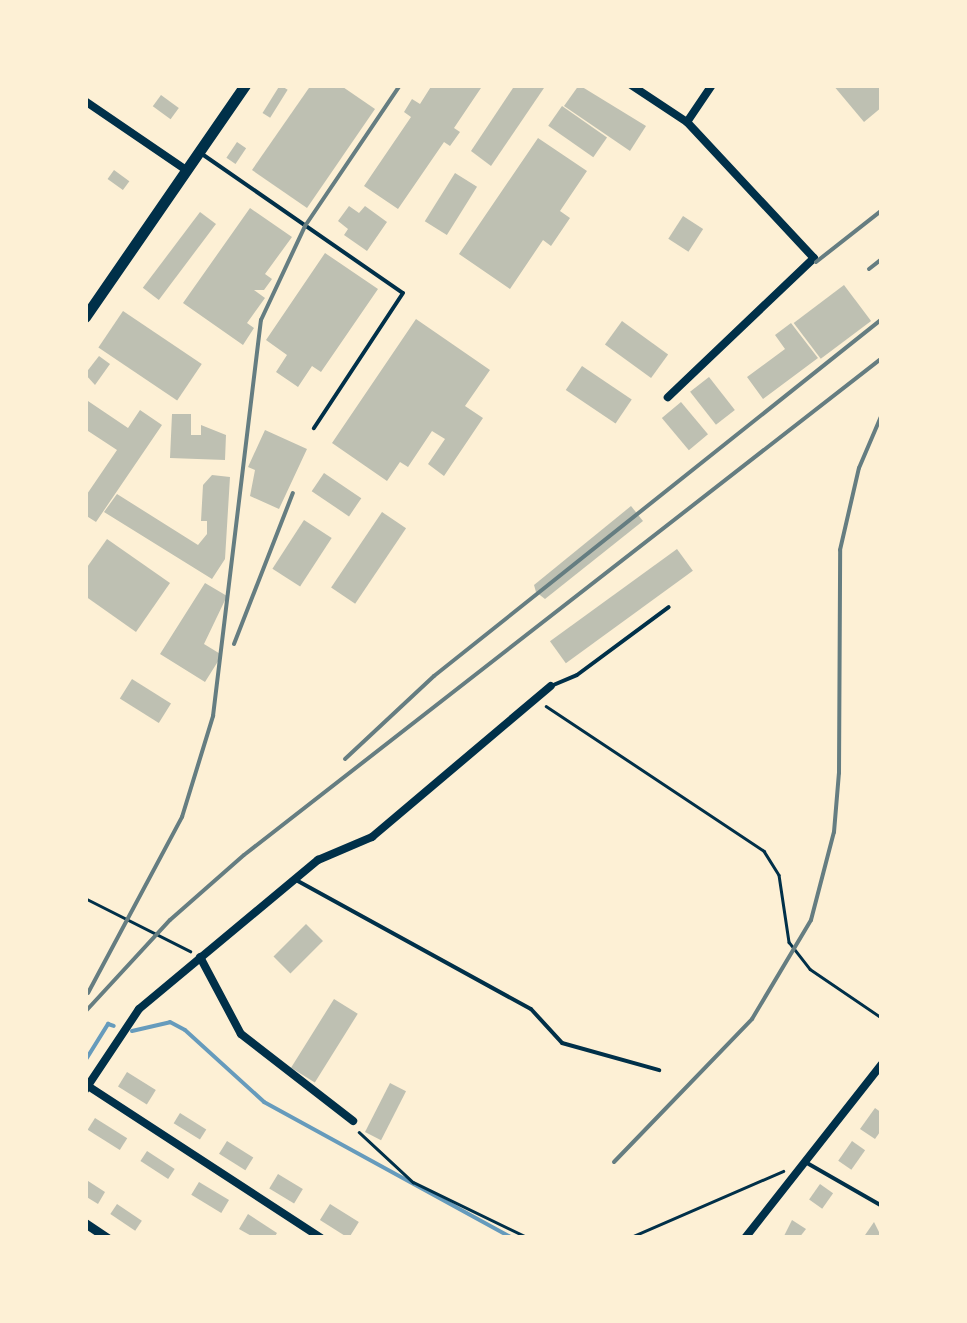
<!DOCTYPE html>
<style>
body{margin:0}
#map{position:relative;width:967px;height:1323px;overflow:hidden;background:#fdf0d5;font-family:"Source Sans 3",sans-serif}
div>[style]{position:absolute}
.stream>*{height:4px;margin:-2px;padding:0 2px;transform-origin:2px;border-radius:2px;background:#669bbc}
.building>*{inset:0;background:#bec0b2;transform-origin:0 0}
.path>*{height:2.5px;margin:-1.25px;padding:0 1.25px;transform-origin:1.25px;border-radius:1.25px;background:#003049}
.service>*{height:4px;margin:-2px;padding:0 2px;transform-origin:2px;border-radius:2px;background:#003049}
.minor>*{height:8px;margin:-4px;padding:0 4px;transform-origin:4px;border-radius:4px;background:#003049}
.tertiary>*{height:9px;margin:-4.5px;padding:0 4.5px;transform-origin:4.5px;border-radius:4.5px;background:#003049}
.primary>*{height:11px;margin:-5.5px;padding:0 5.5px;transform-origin:5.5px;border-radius:5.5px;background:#003049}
.rail>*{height:4px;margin:-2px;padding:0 2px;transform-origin:2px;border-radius:2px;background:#657d81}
span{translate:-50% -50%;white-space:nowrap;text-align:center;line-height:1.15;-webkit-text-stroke:8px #fdf0d5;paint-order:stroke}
.frame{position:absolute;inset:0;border:88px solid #fdf0d5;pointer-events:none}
</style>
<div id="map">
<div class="stream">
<i style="left:132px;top:1031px;width:39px;rotate:-13deg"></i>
<i style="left:170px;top:1022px;width:17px;rotate:28deg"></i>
<i style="left:185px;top:1030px;width:107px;rotate:42.3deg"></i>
<i style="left:264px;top:1102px;width:283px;rotate:28.7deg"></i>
<i style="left:85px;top:1061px;width:44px;rotate:-58.1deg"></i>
<i style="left:108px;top:1024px;width:6px;rotate:18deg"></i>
</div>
<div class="building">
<i style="left:280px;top:85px;width:9px;height:33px;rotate:32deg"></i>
<i style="clip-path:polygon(311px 85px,340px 85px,375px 109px,307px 208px,252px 170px)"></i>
<i style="clip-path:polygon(432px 85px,483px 85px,454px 128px,460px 132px,450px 146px,444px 142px,398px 209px,364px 186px,411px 117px,404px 112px,412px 99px,420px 104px)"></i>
<i style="clip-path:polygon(515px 85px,546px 85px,491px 166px,471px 151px)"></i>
<i style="clip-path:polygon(579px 85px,646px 126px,630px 151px,564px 106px)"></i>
<i style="clip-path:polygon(833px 85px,882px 85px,882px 107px,864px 122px)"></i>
<i style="left:161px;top:95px;width:22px;height:14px;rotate:36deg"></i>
<i style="left:562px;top:106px;width:55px;height:24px;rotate:35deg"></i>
<i style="clip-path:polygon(538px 138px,587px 171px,560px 211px,570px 218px,551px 246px,543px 240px,510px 289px,459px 254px)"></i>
<i style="left:237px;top:142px;width:11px;height:19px;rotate:34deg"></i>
<i style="left:114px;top:170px;width:19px;height:11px;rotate:36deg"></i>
<i style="left:455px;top:173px;width:26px;height:57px;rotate:32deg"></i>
<i style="clip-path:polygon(349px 206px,359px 213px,365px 206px,387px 222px,367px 251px,344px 235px,348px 229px,338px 221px)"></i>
<i style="clip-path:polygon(250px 208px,292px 237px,265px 274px,272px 279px,264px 290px,254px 290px,265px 298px,247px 323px,254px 328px,243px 345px,183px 303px)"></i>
<i style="left:200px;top:212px;width:20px;height:95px;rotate:37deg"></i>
<i style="left:683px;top:216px;width:24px;height:27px;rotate:33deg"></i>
<i style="clip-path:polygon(325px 253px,378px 289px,321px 372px,312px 366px,298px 387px,276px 372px,287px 355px,266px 340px)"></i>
<i style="left:844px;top:285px;width:45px;height:63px;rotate:53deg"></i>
<i style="left:123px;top:311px;width:95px;height:44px;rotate:34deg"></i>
<i style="clip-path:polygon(416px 319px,490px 370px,465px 406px,483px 418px,444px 476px,428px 464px,445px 439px,432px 431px,408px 467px,400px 462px,387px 481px,332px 443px)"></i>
<i style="left:622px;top:321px;width:57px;height:29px;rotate:36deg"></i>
<i style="clip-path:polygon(791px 323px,818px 358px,763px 399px,747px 377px,785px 349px,775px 335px)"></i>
<i style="clip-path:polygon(99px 356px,110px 364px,95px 385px,85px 374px)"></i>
<i style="left:582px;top:366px;width:60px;height:29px;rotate:34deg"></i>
<i style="left:709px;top:377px;width:42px;height:24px;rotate:52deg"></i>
<i style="clip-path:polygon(85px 399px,128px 428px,140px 410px,162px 425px,96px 522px,85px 515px,85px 497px,117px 450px,85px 429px)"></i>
<i style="left:681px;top:402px;width:42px;height:25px;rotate:50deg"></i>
<i style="clip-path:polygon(172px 414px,191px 414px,191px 435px,201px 435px,201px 425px,226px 435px,225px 460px,170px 458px)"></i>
<i style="clip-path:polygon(265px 430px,307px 449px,279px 509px,250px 496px,255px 470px,248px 467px)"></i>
<i style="left:324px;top:473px;width:45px;height:22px;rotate:34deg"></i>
<i style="clip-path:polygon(212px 475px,230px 477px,225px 559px,212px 579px,104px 512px,117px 494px,198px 545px,207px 534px,207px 521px,201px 521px,203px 485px)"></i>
<i style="clip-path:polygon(631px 506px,643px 521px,545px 599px,536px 592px,534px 585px)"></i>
<i style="left:382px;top:512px;width:29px;height:91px;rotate:34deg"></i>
<i style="left:304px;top:520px;width:33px;height:58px;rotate:33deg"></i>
<i style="clip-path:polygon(107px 539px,170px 583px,136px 632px,85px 596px,85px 570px)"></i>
<i style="left:677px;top:549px;width:27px;height:157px;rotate:54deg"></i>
<i style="clip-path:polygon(205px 583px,227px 596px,204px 644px,222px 655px,205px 682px,160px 654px)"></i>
<i style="left:132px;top:679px;width:46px;height:23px;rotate:32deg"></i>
<i style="left:306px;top:924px;width:24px;height:46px;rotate:45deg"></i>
<i style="left:334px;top:999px;width:28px;height:81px;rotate:32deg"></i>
<i style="left:127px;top:1072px;width:34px;height:17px;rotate:32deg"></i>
<i style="left:390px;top:1083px;width:18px;height:55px;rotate:27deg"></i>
<i style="clip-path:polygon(875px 1108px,882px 1113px,882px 1129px,875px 1139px,860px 1129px)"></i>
<i style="left:180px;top:1113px;width:31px;height:12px;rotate:32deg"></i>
<i style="left:95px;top:1118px;width:38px;height:14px;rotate:32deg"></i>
<i style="left:227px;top:1141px;width:31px;height:15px;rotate:32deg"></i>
<i style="left:852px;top:1141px;width:16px;height:24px;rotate:35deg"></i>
<i style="left:147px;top:1151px;width:33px;height:12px;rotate:33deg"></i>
<i style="left:278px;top:1174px;width:29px;height:17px;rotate:31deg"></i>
<i style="clip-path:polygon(85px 1179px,105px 1192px,98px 1204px,85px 1196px)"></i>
<i style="left:199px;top:1182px;width:35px;height:15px;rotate:31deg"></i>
<i style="left:820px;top:1184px;width:16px;height:19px;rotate:35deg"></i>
<i style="left:117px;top:1204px;width:30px;height:12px;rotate:34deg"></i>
<i style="left:330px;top:1204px;width:34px;height:19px;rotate:32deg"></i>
<i style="clip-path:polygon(248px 1214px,277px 1233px,274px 1238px,255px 1238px,239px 1229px)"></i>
<i style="clip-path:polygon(792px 1220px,806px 1229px,799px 1238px,783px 1238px)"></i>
<i style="clip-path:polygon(874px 1222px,882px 1238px,863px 1238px)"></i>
</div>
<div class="path">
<i style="left:546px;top:706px;width:262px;rotate:33.6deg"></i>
<i style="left:764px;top:851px;width:28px;rotate:58deg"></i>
<i style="left:779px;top:875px;width:68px;rotate:81.5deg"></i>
<i style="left:789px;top:942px;width:34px;rotate:52deg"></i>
<i style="left:810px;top:969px;width:87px;rotate:34.2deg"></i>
<i style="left:85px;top:898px;width:118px;rotate:26.8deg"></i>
<i style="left:359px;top:1132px;width:74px;rotate:42.8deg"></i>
<i style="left:413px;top:1182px;width:129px;rotate:25.8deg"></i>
<i style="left:629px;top:1238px;width:168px;rotate:-23.5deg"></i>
</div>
<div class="service">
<i style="left:202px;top:154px;width:244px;rotate:34.7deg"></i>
<i style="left:403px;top:293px;width:162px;rotate:123.4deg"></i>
<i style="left:551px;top:686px;width:28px;rotate:-23deg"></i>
<i style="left:577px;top:675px;width:114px;rotate:-36.5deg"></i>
<i style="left:296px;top:880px;width:268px;rotate:28.8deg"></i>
<i style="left:531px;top:1009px;width:46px;rotate:47.6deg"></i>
<i style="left:562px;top:1043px;width:101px;rotate:15.6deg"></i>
<i style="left:807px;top:1163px;width:86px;rotate:29.8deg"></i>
</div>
<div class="minor">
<i style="left:631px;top:85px;width:67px;rotate:33.5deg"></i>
<i style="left:687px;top:122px;width:186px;rotate:47deg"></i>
<i style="left:814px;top:258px;width:202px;rotate:136.4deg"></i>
<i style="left:85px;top:101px;width:122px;rotate:34.3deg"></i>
<i style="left:687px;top:122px;width:45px;rotate:-56deg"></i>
<i style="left:200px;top:957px;width:87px;rotate:62deg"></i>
<i style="left:241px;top:1034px;width:142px;rotate:37.8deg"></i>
<i style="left:88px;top:1086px;width:278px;rotate:33.1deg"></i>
<i style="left:85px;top:1090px;width:97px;rotate:-56.3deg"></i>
<i style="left:139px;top:1009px;width:233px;rotate:-39.8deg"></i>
<i style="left:318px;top:860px;width:59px;rotate:-23.1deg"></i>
<i style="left:372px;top:837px;width:234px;rotate:-40.2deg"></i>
<i style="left:745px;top:1238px;width:221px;rotate:-51.8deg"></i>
</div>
<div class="tertiary">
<i style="left:85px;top:1223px;width:27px;rotate:34deg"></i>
</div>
<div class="primary">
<i style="left:85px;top:317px;width:282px;rotate:-55.4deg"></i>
</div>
<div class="rail">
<i style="left:816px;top:262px;width:84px;rotate:-38.2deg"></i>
<i style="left:869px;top:269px;width:16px;rotate:-38deg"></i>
<i style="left:234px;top:644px;width:162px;rotate:-68.7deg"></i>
<i style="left:345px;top:759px;width:122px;rotate:-43deg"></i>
<i style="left:434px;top:676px;width:573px;rotate:-38.55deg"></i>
<i style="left:88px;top:993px;width:200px;rotate:-61.9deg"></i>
<i style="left:182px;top:817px;width:106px;rotate:-72.9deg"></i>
<i style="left:213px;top:716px;width:399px;rotate:-83.1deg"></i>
<i style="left:261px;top:320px;width:104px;rotate:-64.9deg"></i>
<i style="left:305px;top:226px;width:170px;rotate:-56deg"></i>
<i style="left:85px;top:1012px;width:125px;rotate:-47.3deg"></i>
<i style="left:170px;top:920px;width:98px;rotate:-41.3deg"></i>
<i style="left:244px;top:855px;width:809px;rotate:-37.92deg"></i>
<i style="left:614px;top:1162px;width:199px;rotate:-46deg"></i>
<i style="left:752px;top:1019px;width:115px;rotate:-59.2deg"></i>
<i style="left:811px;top:920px;width:91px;rotate:-75.4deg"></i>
<i style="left:834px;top:832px;width:59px;rotate:-85.2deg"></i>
<i style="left:839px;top:773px;width:223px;rotate:-89.7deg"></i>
<i style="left:840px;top:550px;width:84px;rotate:-77deg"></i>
<i style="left:859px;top:468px;width:59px;rotate:-66.9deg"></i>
</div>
<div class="frame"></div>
</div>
